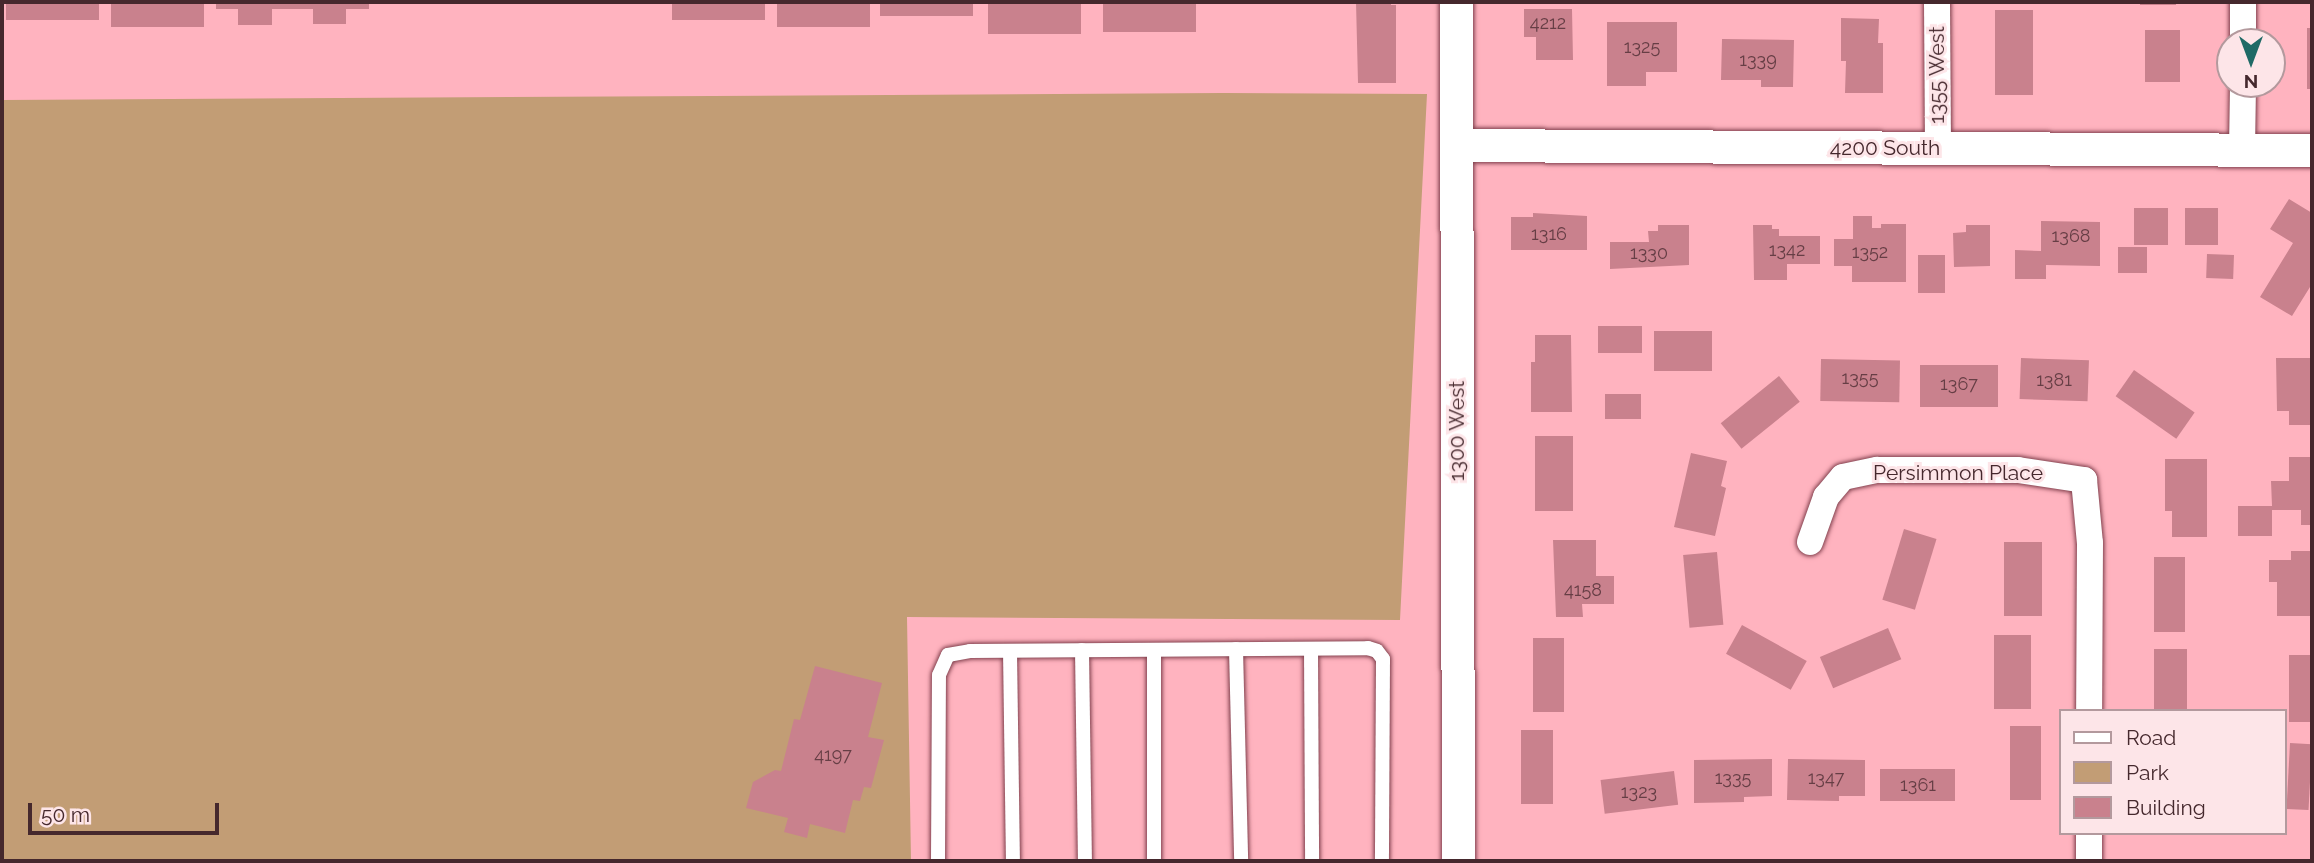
<!DOCTYPE html>
<style>
body{margin:0}
#map{position:relative;width:2314px;height:863px;overflow:hidden;background:#ffb3bf;font-family:Raleway,sans-serif}
div>[style]{position:absolute}
.green>*{inset:0;background:#c29d75}
.building>*{inset:0;background:#c9818d;transform-origin:0 0}
.roads{filter:drop-shadow(0 0 2px #82414e) drop-shadow(0 0 2px #82414e)}
.service>*{height:14px;margin:-7px;padding:0 7px;transform-origin:7px;border-radius:7px;background:#fff}
.minor>*{height:26px;margin:-13px;padding:0 13px;transform-origin:13px;border-radius:13px;background:#fff}
.tertiary>*{height:33px;margin:-16.5px;padding:0 16.5px;transform-origin:16.5px;border-radius:16.5px;background:#fff}
span{translate:-50% -50%;white-space:nowrap;text-align:center;line-height:1.15;-webkit-text-stroke:6px #fde5e8;paint-order:stroke}
.number-label{font-size:18px;color:#663e45}
.number-label span{-webkit-text-stroke-width:0}
.street-label{font-size:21px;color:#45282d}
.frame{position:absolute;inset:0;border:4px solid #45282d;pointer-events:none}
.legend{position:absolute;left:2059px;top:709px;width:228px;height:126px;box-sizing:border-box;background:#fde5e8;border:2px solid #b3999d;margin:0;padding:9px 12px;list-style:none;font-size:21px;color:#45282d}
.legend li{display:flex;align-items:center;gap:14px;height:35px}
.legend b{width:35px;border:2px solid #b3999d}
.north{position:absolute;left:2216px;top:28px;width:70px;height:70px;box-sizing:border-box;background:#fde5e8;border:2px solid #b3999d;border-radius:50%;rotate:180deg;font-size:19px;font-weight:700;line-height:28px;text-align:center;color:#45282d}
.north::after{content:'';display:block;margin:auto;width:24px;height:32px;background:#1f6a66;clip-path:polygon(50% 0,100% 100%,50% 72%,0 100%)}
.scale{position:absolute;left:28px;top:803px;width:191px;height:32px;box-sizing:border-box;border:4px solid #45282d;border-top:0;padding-left:9px;font-size:21px;line-height:24px;white-space:nowrap;color:#45282d;-webkit-text-stroke:5px #fde5e8;paint-order:stroke}
</style>
<div id="map">
<div class="green">
<i style="clip-path:polygon(1223px 93px,1427px 94px,1400px 620px,907px 617px,911px 861px,2px 861px,2px 100px)"></i>
</div>
<div class="building">
<i style="left:6px;top:2px;width:93px;height:18px"></i>
<i style="left:111px;top:2px;width:93px;height:25px"></i>
<i style="clip-path:polygon(216px 2px,369px 2px,369px 9px,346px 9px,346px 24px,313px 24px,313px 9px,272px 9px,272px 25px,238px 25px,238px 9px,216px 9px)"></i>
<i style="left:672px;top:2px;width:93px;height:18px"></i>
<i style="left:777px;top:2px;width:93px;height:25px"></i>
<i style="left:880px;top:2px;width:93px;height:14px"></i>
<i style="left:988px;top:2px;width:93px;height:32px"></i>
<i style="left:1103px;top:2px;width:93px;height:30px"></i>
<i style="clip-path:polygon(1356px 2px,1391px 2px,1391px 5px,1396px 5px,1396px 83px,1358px 83px)"></i>
<i style="left:2140px;top:2px;width:36px;height:3px"></i>
<i style="clip-path:polygon(1524px 9px,1572px 9px,1573px 60px,1536px 60px,1536px 37px,1524px 37px)"></i>
<i style="left:1995px;top:10px;width:38px;height:85px"></i>
<i style="clip-path:polygon(1841px 18px,1879px 19px,1878px 43px,1883px 43px,1883px 93px,1845px 93px,1846px 61px,1841px 61px)"></i>
<i style="clip-path:polygon(1607px 22px,1677px 22px,1677px 72px,1646px 72px,1646px 86px,1607px 86px)"></i>
<i style="left:2307px;top:28px;width:5px;height:61px"></i>
<i style="left:2145px;top:30px;width:35px;height:52px"></i>
<i style="clip-path:polygon(1722px 39px,1794px 40px,1793px 87px,1761px 87px,1761px 80px,1721px 80px)"></i>
<i style="clip-path:polygon(2289px 199px,2312px 213px,2312px 288px,2310px 287px,2292px 316px,2260px 297px,2293px 243px,2270px 229px)"></i>
<i style="left:2168px;top:208px;width:37px;height:34px;rotate:90deg"></i>
<i style="left:2218px;top:208px;width:37px;height:33px;rotate:90deg"></i>
<i style="clip-path:polygon(1533px 213px,1587px 216px,1587px 250px,1511px 250px,1511px 217px,1533px 217px)"></i>
<i style="clip-path:polygon(1853px 216px,1872px 216px,1872px 228px,1881px 228px,1881px 224px,1906px 224px,1906px 282px,1852px 282px,1852px 266px,1834px 266px,1834px 239px,1853px 239px)"></i>
<i style="clip-path:polygon(2041px 221px,2100px 222px,2100px 266px,2046px 265px,2046px 279px,2015px 279px,2015px 250px,2041px 251px)"></i>
<i style="clip-path:polygon(1658px 225px,1689px 225px,1689px 265px,1610px 269px,1610px 242px,1649px 242px,1648px 231px,1658px 231px)"></i>
<i style="clip-path:polygon(1753px 225px,1772px 225px,1772px 229px,1779px 229px,1779px 236px,1820px 236px,1820px 264px,1787px 264px,1787px 280px,1754px 280px)"></i>
<i style="clip-path:polygon(1966px 225px,1990px 225px,1990px 266px,1954px 267px,1953px 233px,1966px 232px)"></i>
<i style="left:2118px;top:247px;width:29px;height:26px"></i>
<i style="left:2207px;top:254px;width:27px;height:24px;rotate:2deg"></i>
<i style="left:1918px;top:255px;width:27px;height:38px"></i>
<i style="left:1598px;top:326px;width:44px;height:27px"></i>
<i style="left:1654px;top:331px;width:58px;height:40px"></i>
<i style="clip-path:polygon(1535px 335px,1571px 335px,1572px 412px,1531px 412px,1531px 362px,1535px 362px)"></i>
<i style="left:2021px;top:358px;width:68px;height:41px;rotate:2deg"></i>
<i style="clip-path:polygon(2276px 358px,2312px 358px,2312px 425px,2289px 425px,2289px 411px,2277px 411px)"></i>
<i style="left:1821px;top:359px;width:79px;height:42px;rotate:1deg"></i>
<i style="left:1920px;top:365px;width:78px;height:42px"></i>
<i style="left:2134px;top:370px;width:74px;height:32px;rotate:35deg"></i>
<i style="left:1779px;top:376px;width:33px;height:75px;rotate:51deg"></i>
<i style="left:1605px;top:394px;width:36px;height:25px"></i>
<i style="left:1535px;top:436px;width:38px;height:75px"></i>
<i style="clip-path:polygon(1691px 453px,1727px 461px,1721px 486px,1726px 488px,1715px 536px,1674px 527px)"></i>
<i style="clip-path:polygon(2289px 457px,2312px 457px,2312px 525px,2301px 525px,2301px 510px,2272px 510px,2272px 536px,2238px 536px,2238px 506px,2272px 506px,2271px 481px,2289px 481px)"></i>
<i style="clip-path:polygon(2165px 459px,2207px 459px,2207px 537px,2172px 537px,2172px 511px,2165px 511px)"></i>
<i style="left:1904px;top:529px;width:34px;height:74px;rotate:17deg"></i>
<i style="clip-path:polygon(1553px 540px,1596px 540px,1596px 576px,1614px 576px,1614px 604px,1582px 604px,1583px 617px,1556px 617px)"></i>
<i style="left:2004px;top:542px;width:38px;height:74px"></i>
<i style="clip-path:polygon(2291px 551px,2312px 551px,2312px 616px,2277px 616px,2277px 582px,2269px 582px,2269px 560px,2291px 560px)"></i>
<i style="left:1717px;top:552px;width:73px;height:34px;rotate:85deg"></i>
<i style="left:2154px;top:557px;width:31px;height:75px"></i>
<i style="left:1742px;top:625px;width:74px;height:33px;rotate:29deg"></i>
<i style="left:1888px;top:628px;width:34px;height:74px;rotate:67deg"></i>
<i style="left:1994px;top:635px;width:37px;height:74px"></i>
<i style="left:1533px;top:638px;width:31px;height:74px"></i>
<i style="left:2187px;top:649px;width:62px;height:33px;rotate:90deg"></i>
<i style="left:2289px;top:655px;width:23px;height:67px"></i>
<i style="clip-path:polygon(815px 666px,882px 683px,868px 737px,884px 740px,871px 788px,864px 787px,860px 801px,853px 800px,845px 833px,810px 824px,807px 838px,784px 832px,788px 818px,746px 808px,753px 782px,775px 770px,781px 771px,794px 719px,800px 720px)"></i>
<i style="left:2010px;top:726px;width:31px;height:74px"></i>
<i style="left:1553px;top:730px;width:74px;height:32px;rotate:90deg"></i>
<i style="left:2290px;top:743px;width:22px;height:66px;rotate:3deg"></i>
<i style="clip-path:polygon(1772px 759px,1772px 796px,1744px 797px,1744px 802px,1694px 803px,1694px 760px)"></i>
<i style="clip-path:polygon(1788px 759px,1865px 760px,1865px 796px,1839px 796px,1839px 801px,1787px 800px)"></i>
<i style="left:1880px;top:769px;width:75px;height:32px"></i>
<i style="left:1674px;top:771px;width:34px;height:74px;rotate:83deg"></i>
</div>
<div class="roads">
<div class="service">
<i style="left:1236px;top:649px;width:212px;rotate:88.6deg"></i>
<i style="left:1311px;top:649px;width:212px;rotate:89.7deg"></i>
<i style="left:1082px;top:650px;width:211px;rotate:89.2deg"></i>
<i style="left:1010px;top:651px;width:210px;rotate:89.2deg"></i>
<i style="left:938px;top:861px;width:186px;rotate:-89.7deg"></i>
<i style="left:939px;top:675px;width:22px;rotate:-66deg"></i>
<i style="left:948px;top:655px;width:22px;rotate:-10deg"></i>
<i style="left:970px;top:651px;width:398px;rotate:-0.4deg"></i>
<i style="left:1368px;top:648px;width:9px;rotate:18deg"></i>
<i style="left:1377px;top:651px;width:10px;rotate:53deg"></i>
<i style="left:1383px;top:659px;width:202px;rotate:90.3deg"></i>
<i style="left:1154px;top:861px;width:211px;rotate:-90deg"></i>
</div>
<div class="minor">
<i style="left:1937px;top:2px;width:147px;rotate:89.6deg"></i>
<i style="left:2243px;top:42px;width:40px;rotate:-90deg"></i>
<i style="left:2242px;top:150px;width:66px;rotate:-89.1deg"></i>
<i style="left:1810px;top:542px;width:48px;rotate:-70.4deg"></i>
<i style="left:1826px;top:497px;width:26px;rotate:-50deg"></i>
<i style="left:1843px;top:477px;width:35px;rotate:-12deg"></i>
<i style="left:1877px;top:470px;width:141px"></i>
<i style="left:2018px;top:470px;width:67px;rotate:8.6deg"></i>
<i style="left:2084px;top:480px;width:63px;rotate:84.6deg"></i>
<i style="left:2090px;top:543px;width:168px;rotate:90.3deg"></i>
<i style="left:2089px;top:861px;width:28px;rotate:-90deg"></i>
</div>
<div class="tertiary">
<i style="left:1456px;top:2px;width:859px;rotate:89.87deg"></i>
<i style="left:1458px;top:145px;width:854px;rotate:0.34deg"></i>
</div>
</div>
<div class="number-label">
<span style="left:1548px;top:23px">4212</span>
<span style="left:1642px;top:47px">1325</span>
<span style="left:1758px;top:60px">1339</span>
<span style="left:1549px;top:234px">1316</span>
<span style="left:2071px;top:236px">1368</span>
<span style="left:1787px;top:250px">1342</span>
<span style="left:1870px;top:252px">1352</span>
<span style="left:1649px;top:253px">1330</span>
<span style="left:1860px;top:378px">1355</span>
<span style="left:2054px;top:380px">1381</span>
<span style="left:1959px;top:384px">1367</span>
<span style="left:1583px;top:590px">4158</span>
<span style="left:833px;top:755px">4197</span>
<span style="left:1733px;top:778px">1335</span>
<span style="left:1826px;top:778px">1347</span>
<span style="left:1918px;top:785px">1361</span>
<span style="left:1639px;top:792px">1323</span>
</div>
<div class="street-label">
<span style="left:1937px;top:75px;rotate:-90deg">1355 West</span>
<span style="left:1885px;top:148px">4200 South</span>
<span style="left:1457px;top:431px;rotate:-90deg">1300 West</span>
<span style="left:1958px;top:473px">Persimmon Place</span>
</div>
<div class="frame"></div>
<ul class="legend">
<li><b style="height:9px;background:#fff"></b>Road</li>
<li><b style="height:19px;background:#c29d75"></b>Park</li>
<li><b style="height:19px;background:#c9818d"></b>Building</li>
</ul>
<div class="north">N</div>
<div class="scale">50 m</div>
</div>
